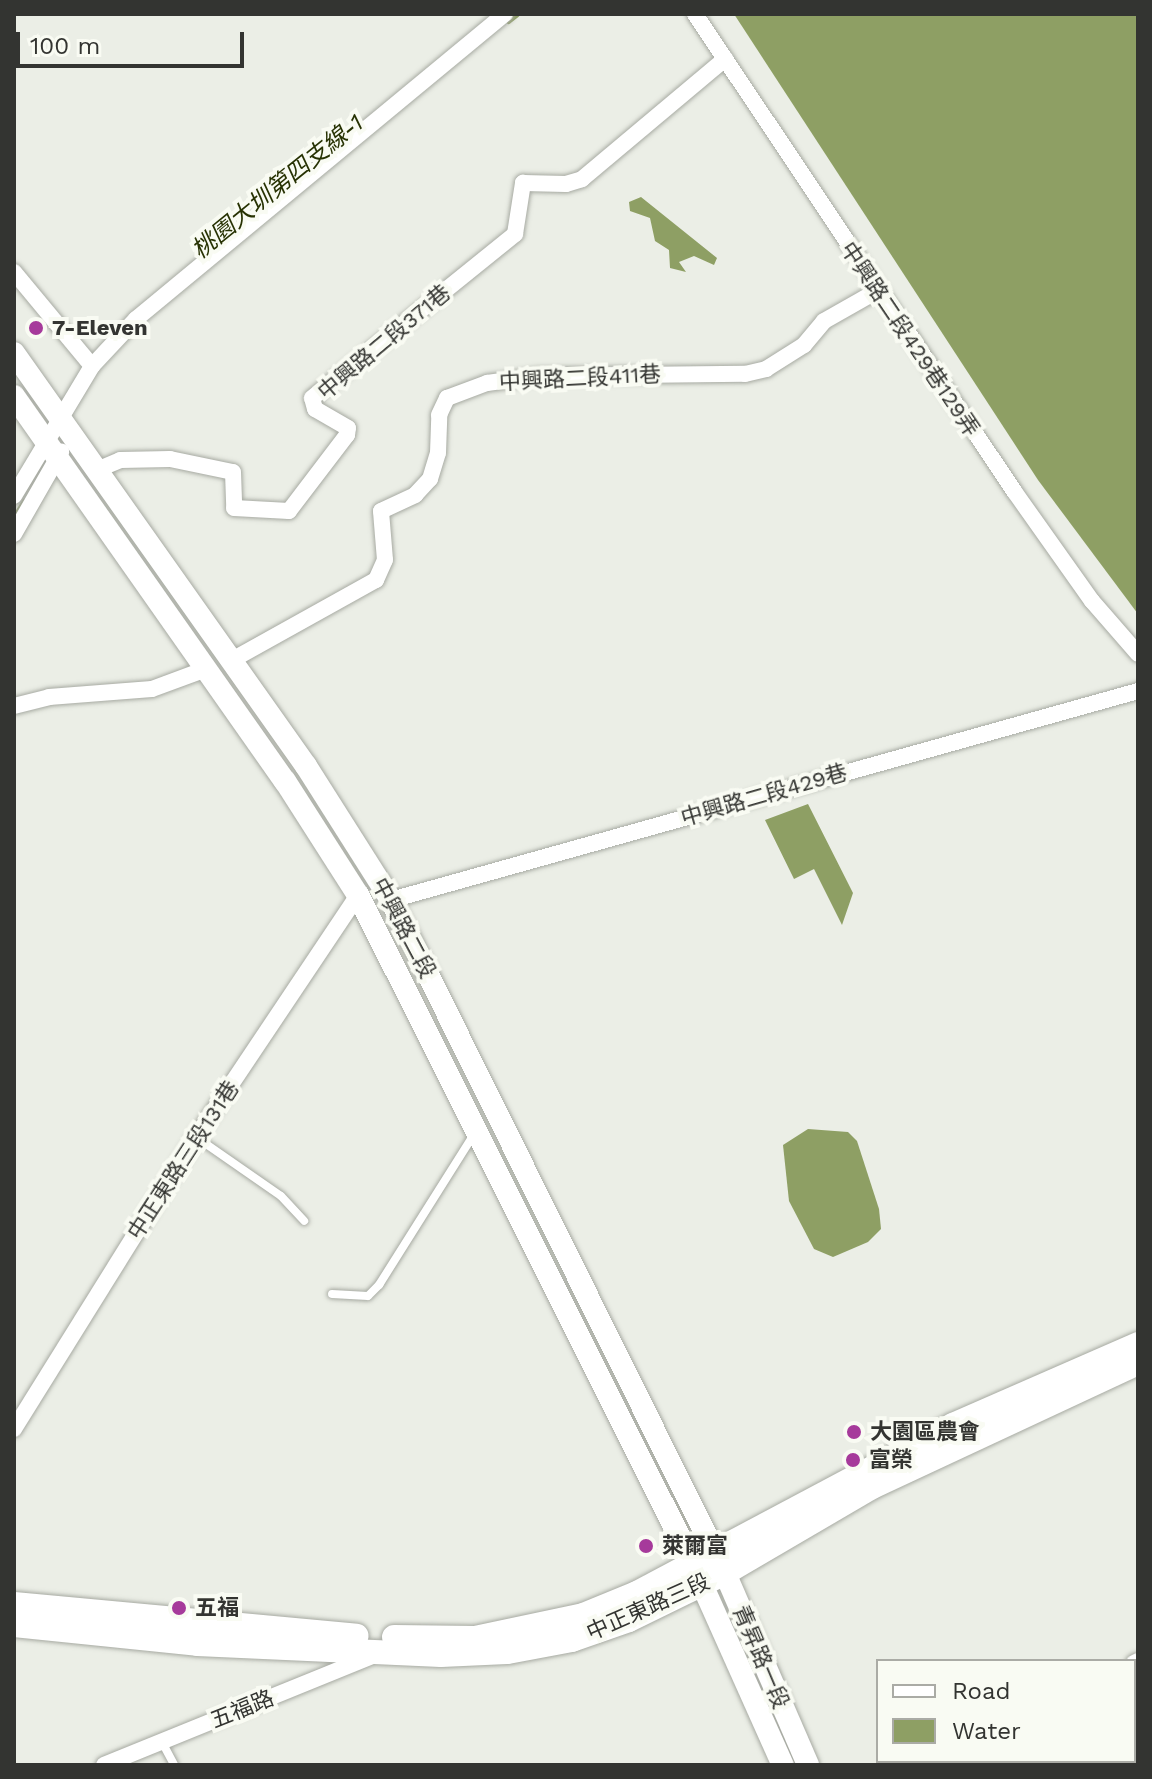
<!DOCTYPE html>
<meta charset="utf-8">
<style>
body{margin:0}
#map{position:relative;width:1152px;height:1779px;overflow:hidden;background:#ebeee6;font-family:"Work Sans","Noto Sans TC",sans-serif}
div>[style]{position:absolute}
.water>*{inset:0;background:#8e9f64}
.stream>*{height:5px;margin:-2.5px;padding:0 2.5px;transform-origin:2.5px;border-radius:2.5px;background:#8e9f64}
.roads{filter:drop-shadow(0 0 2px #a7aaa2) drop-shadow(0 0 2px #a7aaa2)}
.service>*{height:8px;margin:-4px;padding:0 4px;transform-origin:4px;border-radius:4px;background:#fff}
.minor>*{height:16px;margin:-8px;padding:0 8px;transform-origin:8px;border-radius:8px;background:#fff}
.tertiary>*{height:22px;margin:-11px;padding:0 11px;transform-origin:11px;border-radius:11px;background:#fff}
.secondary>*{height:24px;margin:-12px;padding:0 12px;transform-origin:12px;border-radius:12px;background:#fff}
.dots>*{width:22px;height:22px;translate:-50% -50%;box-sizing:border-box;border:4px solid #f9fbf3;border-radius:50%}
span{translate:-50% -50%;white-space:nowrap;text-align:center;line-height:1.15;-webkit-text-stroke:8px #f9fbf3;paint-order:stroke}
.poi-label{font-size:22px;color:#333431;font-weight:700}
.left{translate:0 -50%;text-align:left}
.street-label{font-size:22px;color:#333431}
.water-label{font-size:24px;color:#273203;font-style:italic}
.frame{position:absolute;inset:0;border:16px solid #333431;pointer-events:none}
.legend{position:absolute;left:876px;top:1659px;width:260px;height:104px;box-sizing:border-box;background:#f9fbf3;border:2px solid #aaaba5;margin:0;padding:10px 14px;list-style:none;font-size:24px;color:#333431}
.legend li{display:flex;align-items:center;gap:16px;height:40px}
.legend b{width:40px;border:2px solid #aaaba5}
.scale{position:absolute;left:16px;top:32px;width:228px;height:36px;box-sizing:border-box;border:4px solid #333431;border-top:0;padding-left:10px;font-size:24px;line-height:28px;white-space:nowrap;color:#333431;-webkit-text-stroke:6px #f9fbf3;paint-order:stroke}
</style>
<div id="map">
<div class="water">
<i style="clip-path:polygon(734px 14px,1138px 14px,1138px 614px,1038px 480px)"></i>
<i style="clip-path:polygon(641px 197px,717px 258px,714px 265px,694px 256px,679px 262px,686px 272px,670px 268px,669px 250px,655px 241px,650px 218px,630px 211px,629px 202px)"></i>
<i style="clip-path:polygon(808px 804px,853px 893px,842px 925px,814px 869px,794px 879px,765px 820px)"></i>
<i style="clip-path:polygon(808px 1129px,848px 1132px,857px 1141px,879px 1209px,881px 1229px,868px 1242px,833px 1257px,814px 1249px,789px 1201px,783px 1145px)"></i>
</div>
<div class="stream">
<i style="left:508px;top:21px;width:11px;rotate:-38deg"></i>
<i style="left:14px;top:517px;width:19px;rotate:-58deg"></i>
</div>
<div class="roads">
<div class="service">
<i style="left:196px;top:1137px;width:103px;rotate:34.8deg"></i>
<i style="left:281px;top:1196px;width:34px;rotate:47deg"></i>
<i style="left:332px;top:1294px;width:36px;rotate:3deg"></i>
<i style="left:368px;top:1296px;width:16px;rotate:-45deg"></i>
<i style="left:379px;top:1285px;width:176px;rotate:-57.8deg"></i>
<i style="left:162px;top:1742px;width:26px;rotate:62deg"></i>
</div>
<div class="minor">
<i style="left:695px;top:14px;width:574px;rotate:56.23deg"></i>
<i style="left:1014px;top:491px;width:135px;rotate:54.7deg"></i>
<i style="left:1092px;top:601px;width:70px;rotate:49deg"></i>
<i style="left:14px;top:272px;width:122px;rotate:50.3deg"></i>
<i style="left:99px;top:469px;width:23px;rotate:-23deg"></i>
<i style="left:120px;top:460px;width:50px;rotate:-1.1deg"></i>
<i style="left:170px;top:459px;width:64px;rotate:11.7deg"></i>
<i style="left:233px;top:472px;width:36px;rotate:88deg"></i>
<i style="left:234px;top:508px;width:55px;rotate:3.1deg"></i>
<i style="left:289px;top:511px;width:96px;rotate:-52.7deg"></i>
<i style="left:347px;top:435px;width:7px;rotate:-82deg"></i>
<i style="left:348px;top:428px;width:38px;rotate:-150deg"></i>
<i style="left:315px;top:409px;width:11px;rotate:-105deg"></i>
<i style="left:312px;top:398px;width:261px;rotate:-38.9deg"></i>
<i style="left:515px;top:234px;width:52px;rotate:-81.1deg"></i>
<i style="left:523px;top:183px;width:43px;rotate:1.3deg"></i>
<i style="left:566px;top:184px;width:17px;rotate:-17deg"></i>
<i style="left:582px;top:179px;width:187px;rotate:-40deg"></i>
<i style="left:14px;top:496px;width:152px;rotate:-59deg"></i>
<i style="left:92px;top:366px;width:64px;rotate:-46.9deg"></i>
<i style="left:136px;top:319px;width:479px;rotate:-39.6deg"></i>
<i style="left:14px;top:534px;width:95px;rotate:-60.2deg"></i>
<i style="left:232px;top:660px;width:165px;rotate:-29.1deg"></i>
<i style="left:376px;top:580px;width:22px;rotate:-66deg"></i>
<i style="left:385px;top:560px;width:49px;rotate:-94.7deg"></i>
<i style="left:381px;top:511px;width:38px;rotate:-25deg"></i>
<i style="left:415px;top:495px;width:22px;rotate:-47deg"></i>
<i style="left:430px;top:479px;width:27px;rotate:-73deg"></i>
<i style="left:438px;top:453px;width:38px;rotate:-88deg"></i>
<i style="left:439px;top:415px;width:19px;rotate:-65deg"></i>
<i style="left:447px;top:398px;width:43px;rotate:-20.6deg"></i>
<i style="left:487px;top:383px;width:51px;rotate:-7.8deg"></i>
<i style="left:538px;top:376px;width:207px;rotate:-0.6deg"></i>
<i style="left:745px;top:374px;width:22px;rotate:-13deg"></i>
<i style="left:766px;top:369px;width:45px;rotate:-32.3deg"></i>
<i style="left:804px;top:345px;width:31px;rotate:-50deg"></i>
<i style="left:824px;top:321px;width:61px;rotate:-29.5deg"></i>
<i style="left:14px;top:706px;width:36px;rotate:-14deg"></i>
<i style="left:49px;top:697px;width:103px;rotate:-4.4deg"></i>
<i style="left:152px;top:689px;width:58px;rotate:-20.3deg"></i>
<i style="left:391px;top:900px;width:776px;rotate:-15.63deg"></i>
<i style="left:14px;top:1429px;width:344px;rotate:-58.1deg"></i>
<i style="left:196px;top:1137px;width:291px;rotate:-56.2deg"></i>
<i style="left:1134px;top:1663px;width:4px;rotate:-27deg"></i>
<i style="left:104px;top:1765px;width:290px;rotate:-22.1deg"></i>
<i style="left:927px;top:1765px;width:9px;rotate:-27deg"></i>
</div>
<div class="tertiary">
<i style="left:14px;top:353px;width:506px;rotate:54.74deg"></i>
<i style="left:306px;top:766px;width:159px;rotate:57.6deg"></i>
<i style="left:391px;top:900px;width:751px;rotate:63.61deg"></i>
<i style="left:725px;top:1573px;width:209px;rotate:66.6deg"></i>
<i style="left:14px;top:396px;width:471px;rotate:54.9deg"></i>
<i style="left:285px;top:781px;width:135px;rotate:57.4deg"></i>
<i style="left:358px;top:895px;width:746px;rotate:63.4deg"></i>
<i style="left:692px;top:1562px;width:222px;rotate:65.9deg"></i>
</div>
<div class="secondary">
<i style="left:14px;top:1604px;width:344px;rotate:5.3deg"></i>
<i style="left:14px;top:1625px;width:184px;rotate:5.9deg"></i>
<i style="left:197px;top:1644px;width:244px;rotate:2.6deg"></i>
<i style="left:441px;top:1655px;width:66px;rotate:-2.6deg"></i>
<i style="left:507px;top:1652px;width:66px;rotate:-10.5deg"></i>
<i style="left:572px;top:1640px;width:60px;rotate:-19.3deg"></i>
<i style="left:629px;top:1620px;width:107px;rotate:-26.1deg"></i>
<i style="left:725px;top:1573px;width:170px;rotate:-30.3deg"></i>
<i style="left:872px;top:1487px;width:293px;rotate:-25deg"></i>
<i style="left:394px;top:1637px;width:81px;rotate:0.7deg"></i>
<i style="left:475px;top:1638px;width:110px;rotate:-12deg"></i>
<i style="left:583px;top:1615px;width:58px;rotate:-22.2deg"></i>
<i style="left:637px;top:1593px;width:358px;rotate:-28deg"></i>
<i style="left:953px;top:1425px;width:202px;rotate:-23.6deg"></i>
</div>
</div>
<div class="dots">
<i style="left:36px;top:328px;background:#a63a9b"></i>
<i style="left:854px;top:1432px;background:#a63a9b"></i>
<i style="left:853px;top:1460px;background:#a63a9b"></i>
<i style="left:646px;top:1546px;background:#a63a9b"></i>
<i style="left:179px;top:1608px;background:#a63a9b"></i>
</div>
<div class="poi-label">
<span class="left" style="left:52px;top:328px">7-Eleven</span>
<span class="left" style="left:870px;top:1432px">大園區農會</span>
<span class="left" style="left:869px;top:1460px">富榮</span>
<span class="left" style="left:662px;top:1546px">萊爾富</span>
<span class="left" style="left:195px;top:1608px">五福</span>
</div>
<div class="street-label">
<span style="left:910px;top:339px;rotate:56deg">中興路二段429巷129弄</span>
<span style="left:384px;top:342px;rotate:-40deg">中興路二段371巷</span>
<span style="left:580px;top:378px;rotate:-3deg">中興路二段411巷</span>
<span style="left:764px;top:795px;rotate:-16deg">中興路二段429巷</span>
<span style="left:404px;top:928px;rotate:62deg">中興路二段</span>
<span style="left:183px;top:1160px;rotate:-57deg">中正東路三段131巷</span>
<span style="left:648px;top:1607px;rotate:-24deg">中正東路三段</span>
<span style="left:761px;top:1657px;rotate:67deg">青昇路一段</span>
<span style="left:242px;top:1709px;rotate:-22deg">五福路</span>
</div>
<div class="water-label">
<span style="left:278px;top:187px;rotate:-39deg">桃園大圳第四支線-1</span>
</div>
<div class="frame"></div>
<ul class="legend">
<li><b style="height:10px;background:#fff"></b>Road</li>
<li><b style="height:22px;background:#8e9f64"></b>Water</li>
</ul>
<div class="scale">100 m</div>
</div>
